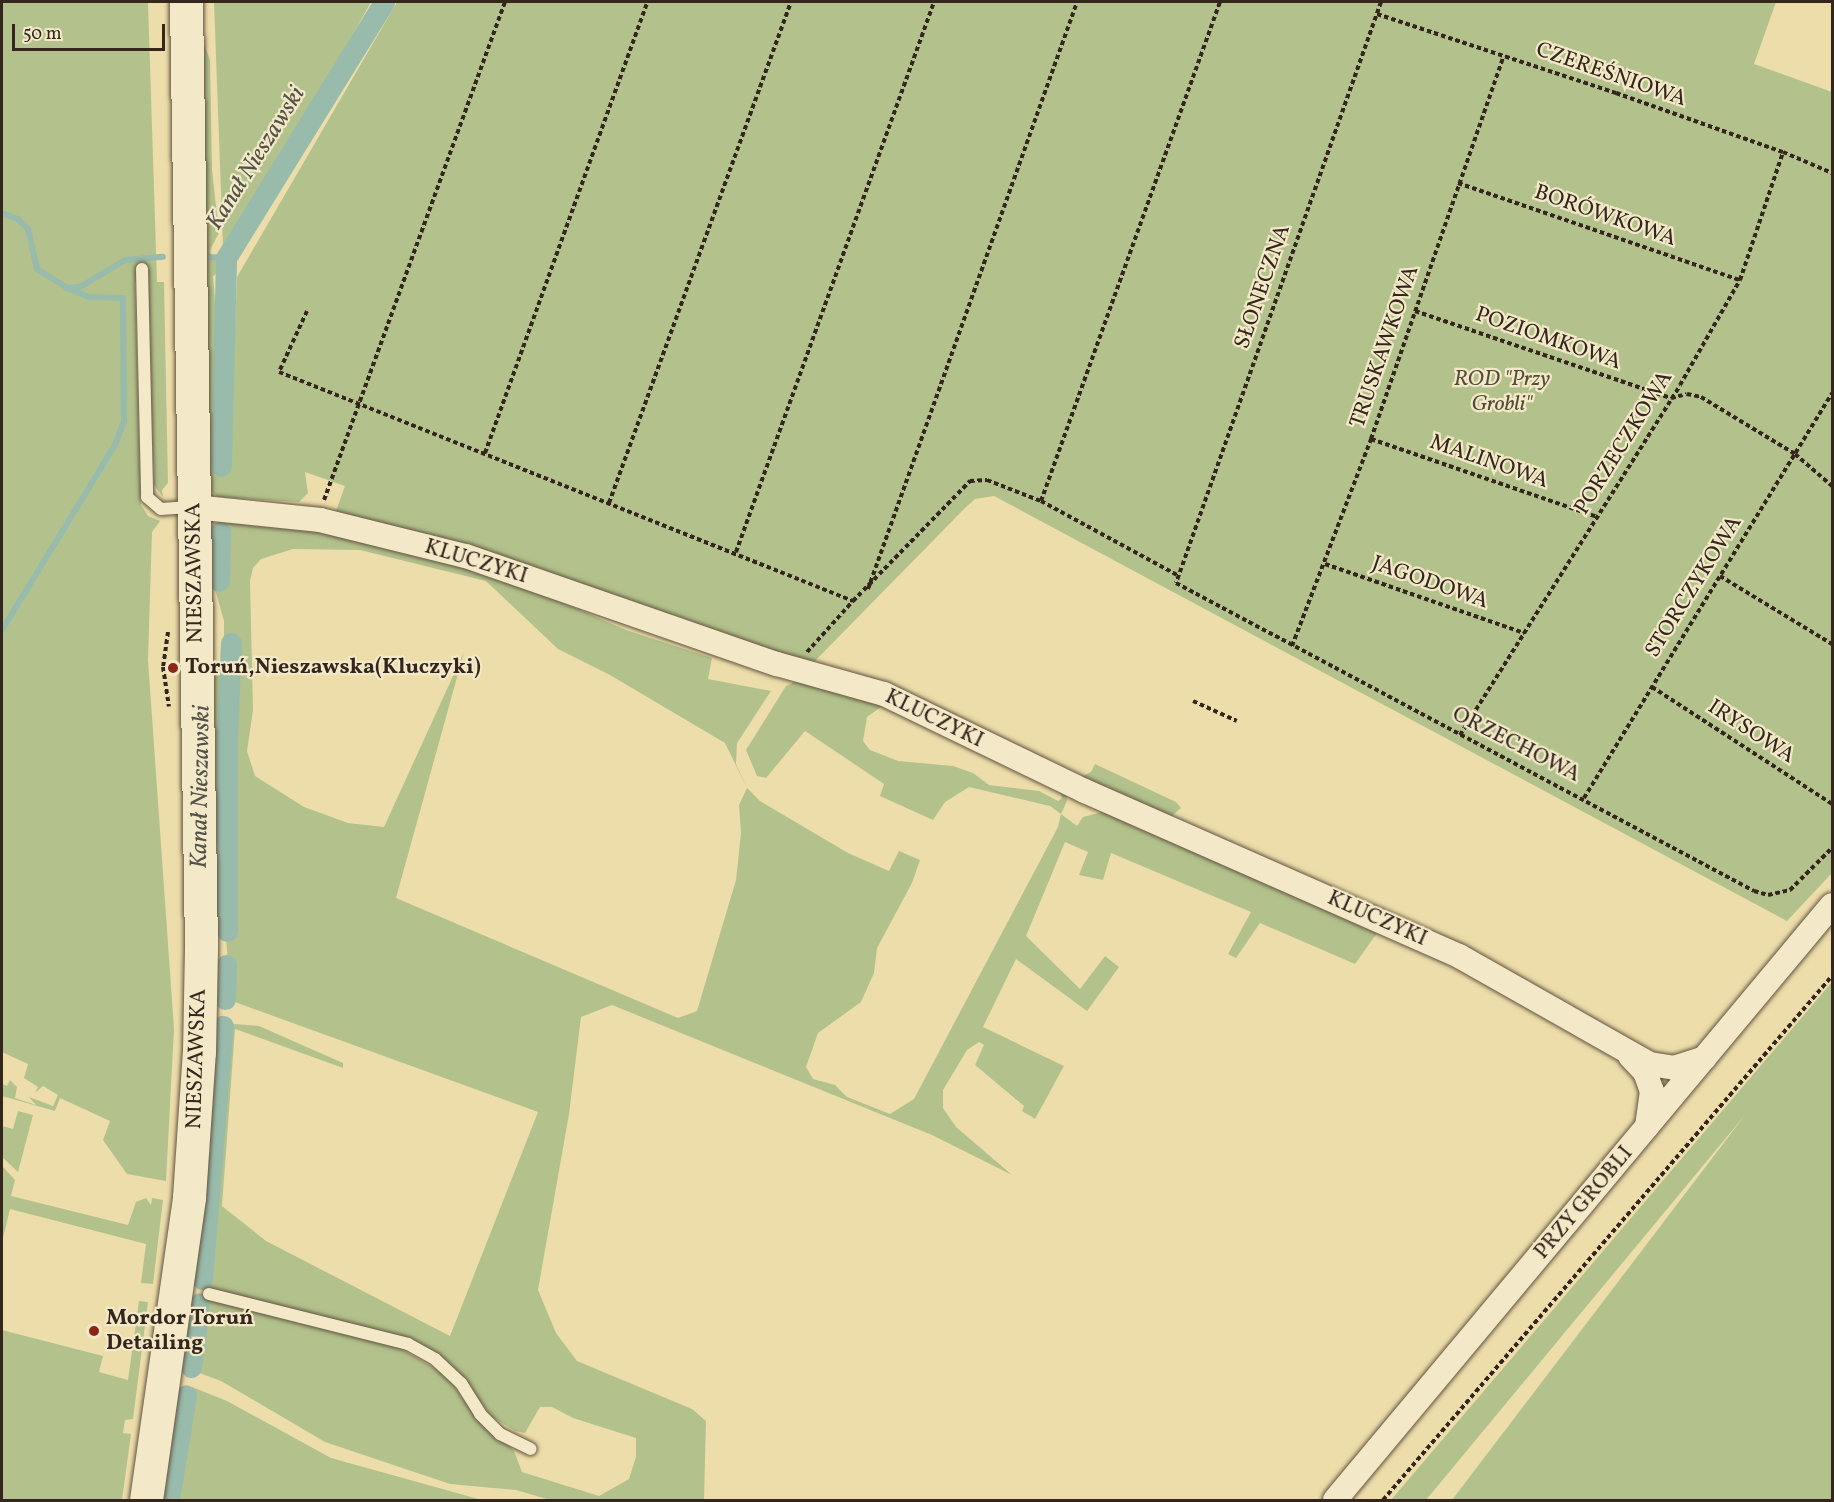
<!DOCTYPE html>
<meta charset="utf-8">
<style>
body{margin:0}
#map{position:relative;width:1834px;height:1502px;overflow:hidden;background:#edddaa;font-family:Vollkorn,serif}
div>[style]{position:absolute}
.green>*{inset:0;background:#b3c28c}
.stream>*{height:6px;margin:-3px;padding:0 3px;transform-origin:3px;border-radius:3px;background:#99bbac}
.canal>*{height:21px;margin:-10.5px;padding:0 10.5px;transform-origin:10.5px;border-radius:10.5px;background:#99bbac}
.path>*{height:4px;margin-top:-2px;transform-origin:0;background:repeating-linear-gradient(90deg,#34251d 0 4.5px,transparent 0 7.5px)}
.roads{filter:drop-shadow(0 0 2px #625340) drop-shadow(0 0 2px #625340)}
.service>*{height:12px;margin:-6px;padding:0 6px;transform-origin:6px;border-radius:6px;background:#f3e9c8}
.minor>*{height:24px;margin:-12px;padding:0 12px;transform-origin:12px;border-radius:12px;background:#f3e9c8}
.secondary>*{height:33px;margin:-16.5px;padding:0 16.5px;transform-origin:16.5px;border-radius:16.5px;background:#f3e9c8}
.dots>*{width:16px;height:16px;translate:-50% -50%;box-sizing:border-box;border:3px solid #f3e9c8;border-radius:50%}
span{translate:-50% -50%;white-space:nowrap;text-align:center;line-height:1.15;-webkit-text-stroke:4.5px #f3e9c8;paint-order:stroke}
.street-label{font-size:22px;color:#34251d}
.park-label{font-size:22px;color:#544c39;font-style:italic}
.poi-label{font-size:22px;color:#34251d;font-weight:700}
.left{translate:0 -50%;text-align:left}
.water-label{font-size:24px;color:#525248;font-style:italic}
.frame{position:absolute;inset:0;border:3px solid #34251d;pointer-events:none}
.scale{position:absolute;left:12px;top:24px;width:153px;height:27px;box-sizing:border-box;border:3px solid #34251d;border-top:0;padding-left:8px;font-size:18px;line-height:21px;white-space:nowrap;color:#34251d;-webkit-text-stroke:4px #f3e9c8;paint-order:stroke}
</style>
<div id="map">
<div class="green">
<i style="clip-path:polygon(2px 2px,148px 2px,157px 282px,164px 282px,168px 483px,162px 490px,163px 497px,154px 485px,147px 282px,135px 282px,141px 505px,148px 516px,160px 521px,152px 532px,148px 660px,174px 1029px,166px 1181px,127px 1174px,103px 1140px,110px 1121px,60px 1098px,55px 1111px,2px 1096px,2px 1084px,7px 1086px,10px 1080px,17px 1087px,15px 1098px,36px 1105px,29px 1097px,53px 1106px,58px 1095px,43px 1086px,35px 1093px,38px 1087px,24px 1078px,28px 1064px,2px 1052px)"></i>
<i style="clip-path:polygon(214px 2px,371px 2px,275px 174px,223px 247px)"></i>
<i style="clip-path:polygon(397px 2px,1776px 2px,1754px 64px,1832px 92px,1832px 873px,1787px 921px,994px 496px,975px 499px,965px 508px,813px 663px,336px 511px,345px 486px,305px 472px,308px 493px,299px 502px,218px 497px,208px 488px,203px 41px,210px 60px,212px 170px,219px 233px,210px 250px,211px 260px,221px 260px,221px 270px,213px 276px,215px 301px,222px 307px,219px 443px,223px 444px,226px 404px,232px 404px,237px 277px)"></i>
<i style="clip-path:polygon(evenodd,255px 518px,495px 573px,626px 630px,712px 658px,708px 679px,771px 691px,737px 743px,736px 764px,747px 788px,760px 801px,848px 853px,889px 871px,899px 851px,920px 860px,912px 883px,877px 948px,874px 973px,861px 1002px,818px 1033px,806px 1067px,813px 1079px,835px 1085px,847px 1097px,890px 1114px,914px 1099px,1058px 827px,1061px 814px,1050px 806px,969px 787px,945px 802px,933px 820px,880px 796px,884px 784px,805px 731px,766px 778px,757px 776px,746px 750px,786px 686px,802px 678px,845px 688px,890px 710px,881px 707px,867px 717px,863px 741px,870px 750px,898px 761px,953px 766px,973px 773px,989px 785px,1039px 791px,1058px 801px,1062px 798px,1059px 788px,1066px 792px,1067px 801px,1061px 814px,1077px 826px,1083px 817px,1106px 811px,1377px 933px,1355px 964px,1260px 923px,1236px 958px,1228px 954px,1251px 912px,1111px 853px,1103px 880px,1079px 875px,1088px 852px,1065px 842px,1026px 936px,1080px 989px,1105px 956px,1119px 967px,1087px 1011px,1016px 959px,983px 1027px,1064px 1066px,1035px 1119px,1022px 1111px,1024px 1106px,975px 1065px,984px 1045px,979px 1042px,967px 1050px,943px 1090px,943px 1108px,956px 1127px,1012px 1175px,932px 1135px,612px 1005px,581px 1017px,569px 1114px,538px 1290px,556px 1333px,577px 1361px,692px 1409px,706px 1421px,704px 1500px,550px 1500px,516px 1490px,450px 1484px,325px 1442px,221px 1381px,178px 1365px,182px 1302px,210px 1300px,384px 1339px,446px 1375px,466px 1403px,514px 1451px,522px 1472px,599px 1496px,629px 1479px,636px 1457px,636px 1438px,573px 1418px,552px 1407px,540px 1407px,525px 1433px,515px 1431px,491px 1416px,459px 1373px,409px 1338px,190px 1284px,209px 1029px,235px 1024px,259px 1026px,343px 1063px,343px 1068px,235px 1029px,222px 1206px,266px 1241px,450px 1336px,538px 1112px,232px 1001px,207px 746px,214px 665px,224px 664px,224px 621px,209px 568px,207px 532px,225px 519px,255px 518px,293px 549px,360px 550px,486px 581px,558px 649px,610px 675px,725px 743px,747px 788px,739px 805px,741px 833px,736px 880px,697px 1011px,678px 1018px,396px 898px,464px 652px,384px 827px,348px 823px,304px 807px,255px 776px,247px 751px,253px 710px,250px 581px,253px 568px,261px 559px,293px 549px)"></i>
<i style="clip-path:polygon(1095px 764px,1176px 802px,1181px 808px,1167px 820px,1077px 779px,1091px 772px)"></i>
<i style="clip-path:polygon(1832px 982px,1832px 1500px,1452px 1500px,1745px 1115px,1426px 1500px,1391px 1500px)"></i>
<i style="clip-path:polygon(18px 1111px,33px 1115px,18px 1172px,2px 1157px,2px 1126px,13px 1129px)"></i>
<i style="clip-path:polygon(3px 1167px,15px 1180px,11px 1196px,128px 1225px,136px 1202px,146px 1198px,151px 1205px,152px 1198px,163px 1200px,153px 1284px,141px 1283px,146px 1244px,10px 1209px,2px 1242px)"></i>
<i style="clip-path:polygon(139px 1301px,148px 1302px,133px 1419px,125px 1420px,123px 1433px,131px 1434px,122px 1500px,2px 1500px,2px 1330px,103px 1356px,99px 1372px,128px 1380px)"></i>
<i style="clip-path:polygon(192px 1387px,227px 1401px,331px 1458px,482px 1500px,157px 1500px,178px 1391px)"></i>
</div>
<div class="stream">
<i style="left:2px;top:213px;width:17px;rotate:21deg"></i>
<i style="left:18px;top:219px;width:14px;rotate:45deg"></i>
<i style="left:28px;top:229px;width:41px;rotate:77.3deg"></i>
<i style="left:37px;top:269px;width:36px;rotate:32deg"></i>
<i style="left:67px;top:288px;width:13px;rotate:-4deg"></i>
<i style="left:80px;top:287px;width:52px;rotate:-31deg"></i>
<i style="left:125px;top:260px;width:38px;rotate:-5deg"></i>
<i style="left:208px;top:257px;width:18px;rotate:3deg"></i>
<i style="left:2px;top:630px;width:217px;rotate:-58.6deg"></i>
<i style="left:115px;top:445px;width:25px;rotate:-69deg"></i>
<i style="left:124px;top:422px;width:124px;rotate:-90.5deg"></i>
<i style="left:123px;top:298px;width:34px;rotate:-178deg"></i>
<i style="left:89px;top:297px;width:24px;rotate:-158deg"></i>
</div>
<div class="canal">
<i style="left:221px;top:466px;width:208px;rotate:-88.6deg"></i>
<i style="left:226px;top:258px;width:301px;rotate:-58.3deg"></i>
<i style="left:219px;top:581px;width:49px;rotate:-88.8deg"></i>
<i style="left:227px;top:931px;width:194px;rotate:-90deg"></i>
<i style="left:227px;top:737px;width:94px;rotate:-87.6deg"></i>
<i style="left:225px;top:999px;width:34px;rotate:-88deg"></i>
<i style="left:202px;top:1279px;width:254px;rotate:-85.3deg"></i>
<i style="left:191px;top:1367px;width:64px;rotate:-82.8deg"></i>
<i style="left:169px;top:1500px;width:106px;rotate:-80.8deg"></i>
</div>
<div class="path">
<i style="left:1381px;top:2px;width:616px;rotate:109.43deg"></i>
<i style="left:1176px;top:583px;width:655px;rotate:28.05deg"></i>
<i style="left:1754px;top:891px;width:15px;rotate:16deg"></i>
<i style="left:1768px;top:895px;width:23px;rotate:-13deg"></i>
<i style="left:1790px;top:890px;width:59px;rotate:-45deg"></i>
<i style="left:1377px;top:14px;width:252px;rotate:18.3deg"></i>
<i style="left:1616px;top:93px;width:177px;rotate:19.5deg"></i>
<i style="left:1783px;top:152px;width:53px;rotate:23.2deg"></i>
<i style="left:1458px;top:183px;width:298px;rotate:19deg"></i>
<i style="left:307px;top:311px;width:67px;rotate:114.7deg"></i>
<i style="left:279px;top:372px;width:618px;rotate:21.75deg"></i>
<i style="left:853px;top:601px;width:168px;rotate:-45.7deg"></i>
<i style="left:970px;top:481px;width:17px;rotate:-3deg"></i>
<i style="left:987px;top:480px;width:58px;rotate:21.3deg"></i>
<i style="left:1041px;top:501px;width:157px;rotate:28.5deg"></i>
<i style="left:1415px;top:311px;width:270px;rotate:18.8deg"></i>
<i style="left:1671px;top:398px;width:16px;rotate:-14deg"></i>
<i style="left:1687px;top:394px;width:14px;rotate:12deg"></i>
<i style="left:1701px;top:397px;width:110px;rotate:31.2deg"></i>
<i style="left:1795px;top:454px;width:49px;rotate:40.9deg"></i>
<i style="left:1371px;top:439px;width:239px;rotate:19deg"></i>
<i style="left:485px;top:453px;width:479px;rotate:-70.2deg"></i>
<i style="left:324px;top:500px;width:530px;rotate:-70.03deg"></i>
<i style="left:1041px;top:501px;width:530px;rotate:-70.27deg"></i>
<i style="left:609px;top:503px;width:533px;rotate:-70.04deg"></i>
<i style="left:736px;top:552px;width:585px;rotate:-70.2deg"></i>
<i style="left:1325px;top:564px;width:211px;rotate:19.1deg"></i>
<i style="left:1720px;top:576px;width:131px;rotate:31.3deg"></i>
<i style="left:868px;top:589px;width:623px;rotate:-70.4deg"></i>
<i style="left:168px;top:632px;width:35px;rotate:98deg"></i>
<i style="left:163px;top:667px;width:40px;rotate:81.5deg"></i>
<i style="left:1292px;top:646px;width:222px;rotate:-69.1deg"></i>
<i style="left:1371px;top:439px;width:405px;rotate:-70.9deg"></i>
<i style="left:807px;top:652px;width:69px;rotate:-48deg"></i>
<i style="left:1652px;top:687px;width:215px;rotate:33deg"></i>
<i style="left:1193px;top:701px;width:48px;rotate:24.4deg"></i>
<i style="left:1460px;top:735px;width:413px;rotate:-57.8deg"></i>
<i style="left:1680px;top:385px;width:121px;rotate:-60.3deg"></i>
<i style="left:1740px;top:280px;width:135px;rotate:-71.4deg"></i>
<i style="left:1584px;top:798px;width:475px;rotate:-58.5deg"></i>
<i style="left:1383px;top:1500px;width:690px;rotate:-49.41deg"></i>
</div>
<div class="roads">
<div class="service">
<i style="left:142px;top:269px;width:228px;rotate:88.7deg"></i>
<i style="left:147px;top:497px;width:18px;rotate:41deg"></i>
<i style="left:161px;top:509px;width:32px;rotate:-4deg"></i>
<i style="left:209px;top:1294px;width:205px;rotate:14.1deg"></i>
<i style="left:408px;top:1344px;width:31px;rotate:29deg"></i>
<i style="left:435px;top:1359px;width:35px;rotate:43deg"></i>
<i style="left:461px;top:1383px;width:36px;rotate:58deg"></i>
<i style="left:480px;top:1414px;width:28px;rotate:45deg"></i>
<i style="left:500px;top:1434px;width:34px;rotate:26deg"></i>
</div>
<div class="minor">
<i style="left:194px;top:507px;width:127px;rotate:5.9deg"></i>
<i style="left:320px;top:520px;width:150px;rotate:13.9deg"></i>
<i style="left:466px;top:556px;width:329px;rotate:19.2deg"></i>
<i style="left:777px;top:664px;width:111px;rotate:15.7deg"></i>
<i style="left:884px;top:694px;width:223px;rotate:25.8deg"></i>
<i style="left:1085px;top:791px;width:409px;rotate:23.8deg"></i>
<i style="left:1459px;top:956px;width:219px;rotate:29.5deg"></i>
<i style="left:1650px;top:1064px;width:24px;rotate:9deg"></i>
<i style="left:1674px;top:1068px;width:32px;rotate:-18deg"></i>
<i style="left:1630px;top:1056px;width:22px;rotate:47deg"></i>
<i style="left:1645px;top:1072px;width:20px;rotate:70deg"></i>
<i style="left:1652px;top:1091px;width:36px;rotate:98deg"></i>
<i style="left:1335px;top:1500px;width:775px;rotate:-50.13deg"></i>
</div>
<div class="secondary">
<i style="left:146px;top:1500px;width:306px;rotate:-81.9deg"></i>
<i style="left:189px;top:1197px;width:145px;rotate:-86.1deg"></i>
<i style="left:199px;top:1052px;width:105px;rotate:-88.9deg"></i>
<i style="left:201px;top:947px;width:945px;rotate:-90.91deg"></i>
</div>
</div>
<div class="dots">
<i style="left:173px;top:668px;background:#8f2418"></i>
<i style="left:94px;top:1331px;background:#8f2418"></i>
</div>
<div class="street-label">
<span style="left:1611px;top:75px;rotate:19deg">CZEREŚNIOWA</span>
<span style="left:1605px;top:216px;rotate:19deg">BORÓWKOWA</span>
<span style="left:1263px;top:287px;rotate:-71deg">SŁONECZNA</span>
<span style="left:1548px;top:339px;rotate:19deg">POZIOMKOWA</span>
<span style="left:1385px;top:347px;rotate:-71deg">TRUSKAWKOWA</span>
<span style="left:1624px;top:443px;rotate:-58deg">PORZECZKOWA</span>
<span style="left:1489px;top:462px;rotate:19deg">MALINOWA</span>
<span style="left:476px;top:562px;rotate:17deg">KLUCZYKI</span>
<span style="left:195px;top:573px;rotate:-91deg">NIESZAWSKA</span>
<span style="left:1430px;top:583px;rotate:19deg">JAGODOWA</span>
<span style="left:1694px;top:587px;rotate:-58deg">STORCZYKOWA</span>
<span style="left:934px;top:719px;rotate:26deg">KLUCZYKI</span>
<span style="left:1751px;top:732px;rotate:33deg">IRYSOWA</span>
<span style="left:1516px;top:745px;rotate:27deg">ORZECHOWA</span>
<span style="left:1377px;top:919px;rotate:24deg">KLUCZYKI</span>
<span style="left:197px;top:1059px;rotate:-88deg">NIESZAWSKA</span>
<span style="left:1584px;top:1203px;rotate:-50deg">PRZY GROBLI</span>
</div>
<div class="park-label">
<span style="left:1502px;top:392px">ROD "Przy<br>Grobli"</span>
</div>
<div class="poi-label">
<span class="left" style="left:185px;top:668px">Toruń,Nieszawska(Kluczyki)</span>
<span class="left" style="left:106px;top:1331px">Mordor Toruń<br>Detailing</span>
</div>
<div class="water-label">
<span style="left:257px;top:159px;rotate:-58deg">Kanał Nieszawski</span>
<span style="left:202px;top:787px;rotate:-89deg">Kanał Nieszawski</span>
</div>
<div class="frame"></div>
<div class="scale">50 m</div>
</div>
